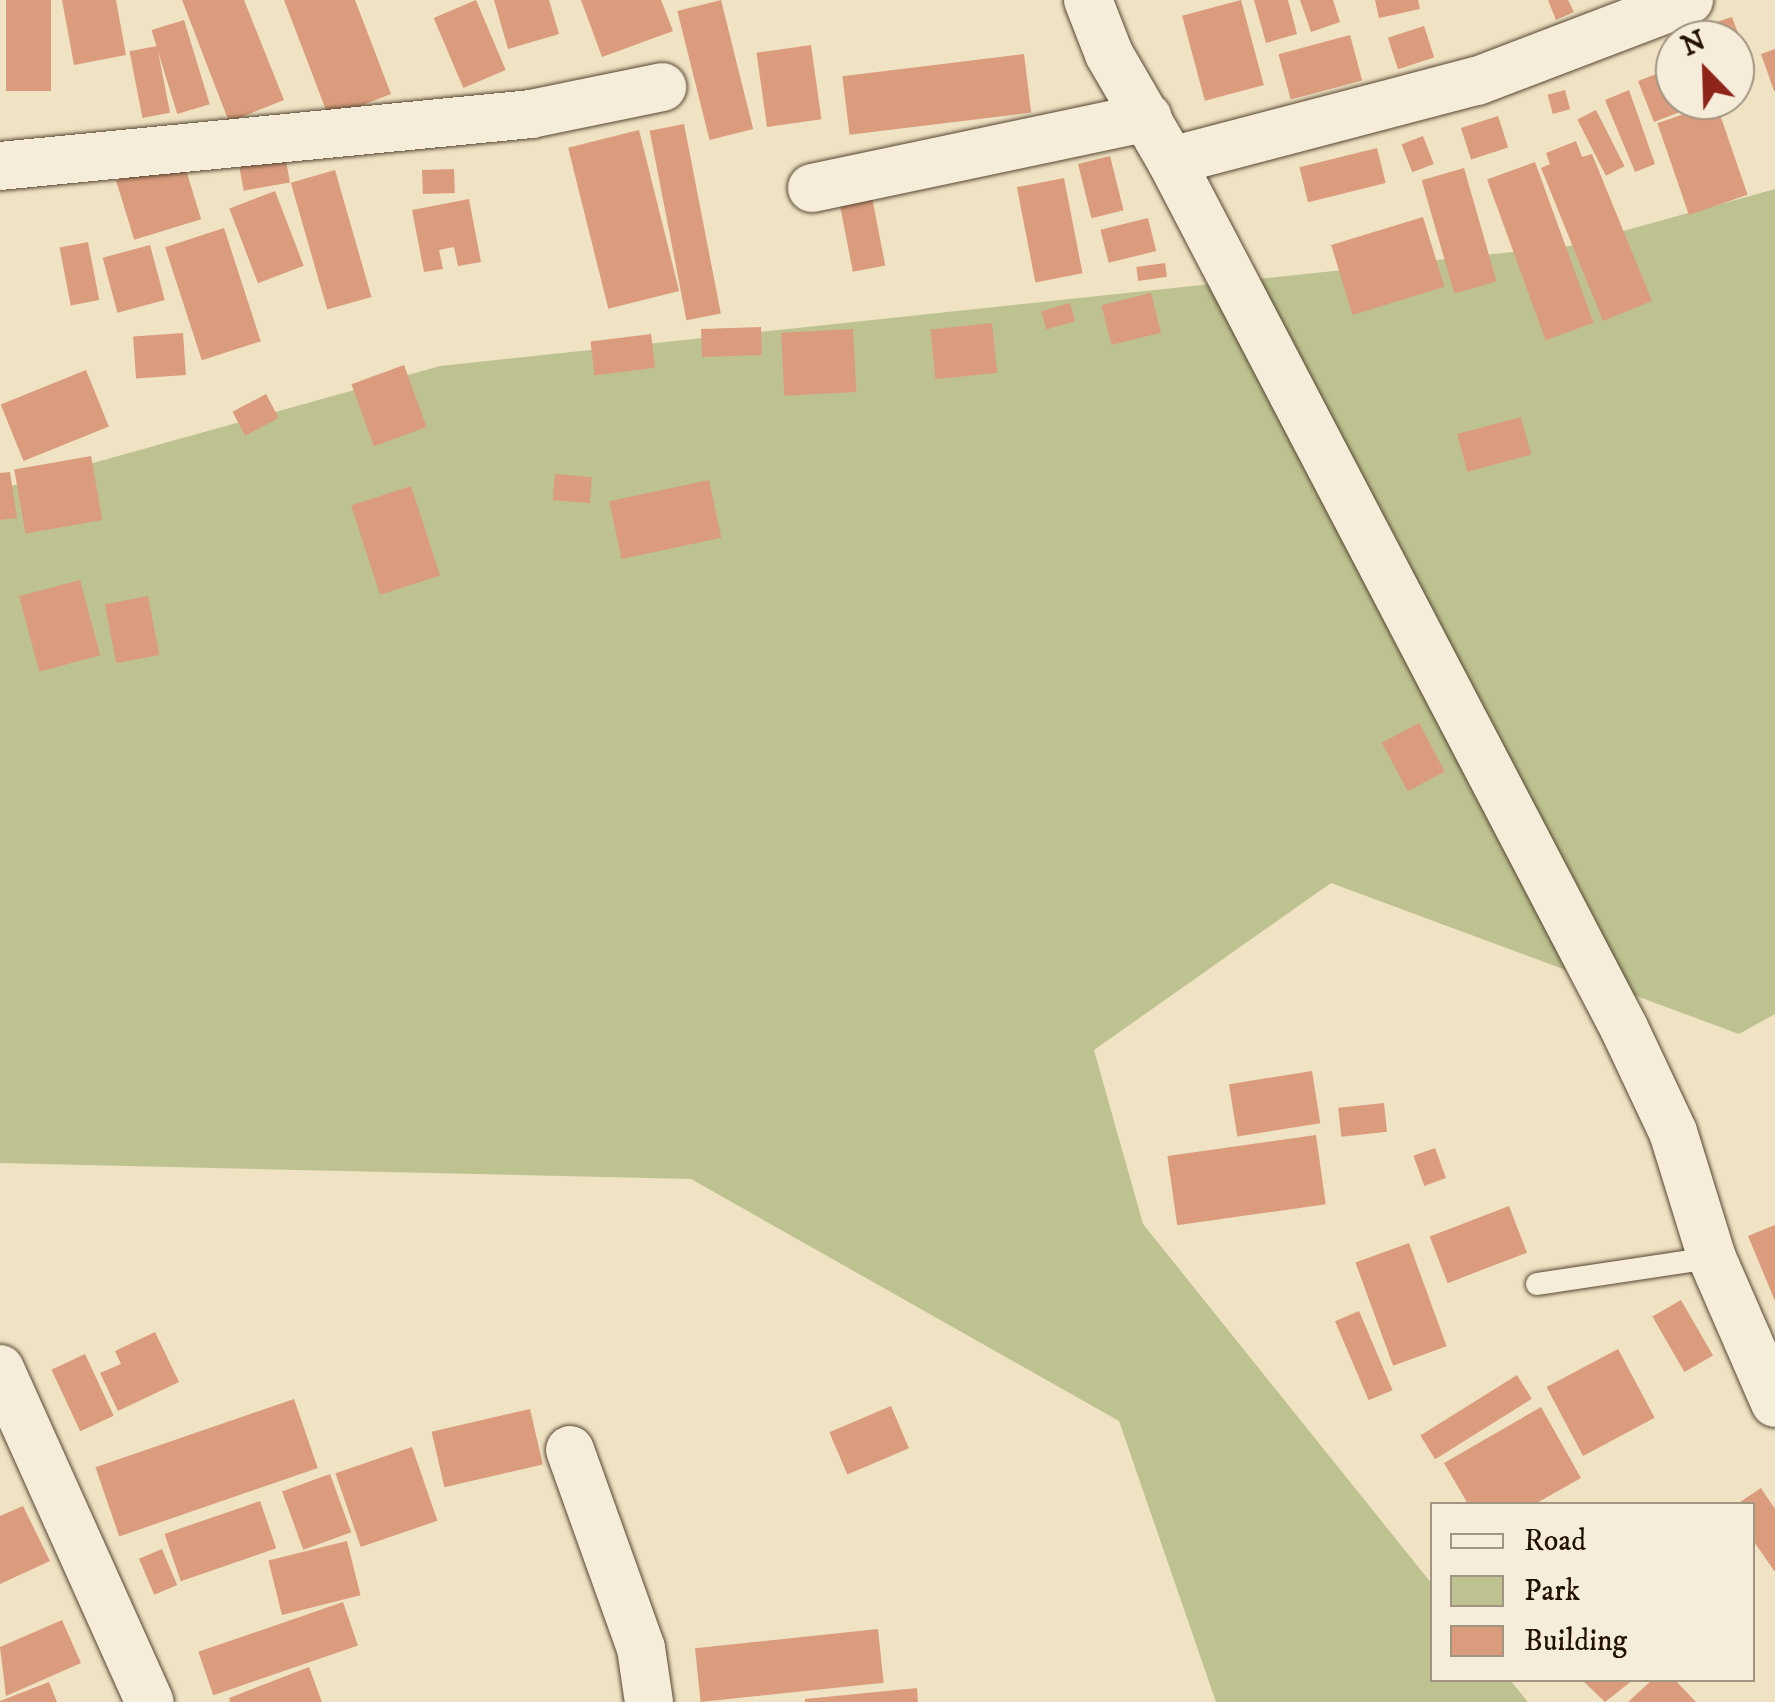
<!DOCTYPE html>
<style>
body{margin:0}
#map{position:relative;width:1775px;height:1702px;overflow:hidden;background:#efe3c4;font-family:"IM FELL DW Pica",serif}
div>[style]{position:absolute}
.green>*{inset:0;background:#bec291}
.building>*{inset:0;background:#da9c7d;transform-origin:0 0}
.roads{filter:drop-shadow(0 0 2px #574631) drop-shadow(0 0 2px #574631)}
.service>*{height:22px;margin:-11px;padding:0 11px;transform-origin:11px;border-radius:11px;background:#f5edd9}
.minor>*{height:48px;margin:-24px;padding:0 24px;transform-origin:24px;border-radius:24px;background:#f5edd9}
span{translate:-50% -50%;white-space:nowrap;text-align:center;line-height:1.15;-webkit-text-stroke:10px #f5edd9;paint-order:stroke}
.legend{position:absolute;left:1430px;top:1502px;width:325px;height:180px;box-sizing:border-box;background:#f5edd9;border:2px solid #a19582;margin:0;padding:12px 18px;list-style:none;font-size:30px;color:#241200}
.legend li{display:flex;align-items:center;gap:20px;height:50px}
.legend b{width:50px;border:2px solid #a19582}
.north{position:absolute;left:1655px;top:20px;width:100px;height:100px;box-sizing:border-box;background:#f5edd9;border:2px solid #a19582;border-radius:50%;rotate:337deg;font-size:28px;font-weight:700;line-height:40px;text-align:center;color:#241200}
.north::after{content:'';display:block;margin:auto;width:35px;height:45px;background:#8f2418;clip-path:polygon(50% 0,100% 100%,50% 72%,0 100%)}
</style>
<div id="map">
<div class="green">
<i style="clip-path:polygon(1775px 189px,1775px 1014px,1739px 1034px,1331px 883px,1094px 1050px,1143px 1224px,1432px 1584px,1432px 1680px,1510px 1680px,1528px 1702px,1216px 1702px,1119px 1421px,691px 1179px,0 1163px,0 489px,440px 366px,1569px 246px)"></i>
</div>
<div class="building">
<i style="left:6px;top:0;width:45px;height:91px"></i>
<i style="clip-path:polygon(62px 0,116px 0,126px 55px,74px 65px)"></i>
<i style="clip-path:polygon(182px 0,244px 0,284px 100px,229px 122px)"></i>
<i style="clip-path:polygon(284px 0,355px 0,391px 94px,329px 118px)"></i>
<i style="left:476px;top:0;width:76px;height:46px;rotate:67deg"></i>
<i style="clip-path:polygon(494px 0,549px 0,559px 34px,508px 49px)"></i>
<i style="clip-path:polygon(581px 0,661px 0,673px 31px,602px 57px)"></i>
<i style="left:721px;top:0;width:133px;height:45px;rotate:76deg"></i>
<i style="left:1241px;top:0;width:88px;height:61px;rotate:75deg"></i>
<i style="clip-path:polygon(1254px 0,1288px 0,1297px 34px,1266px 43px)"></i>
<i style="clip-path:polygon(1300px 0,1333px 0,1340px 22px,1311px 32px)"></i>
<i style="clip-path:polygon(1375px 0,1418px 0,1420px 9px,1379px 18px)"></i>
<i style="clip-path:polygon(1548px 0,1568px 0,1574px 12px,1556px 20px)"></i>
<i style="clip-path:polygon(1732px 17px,1755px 79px,1735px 86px,1735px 40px,1706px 40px,1701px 27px)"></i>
<i style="left:184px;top:20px;width:88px;height:34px;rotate:73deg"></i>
<i style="left:1424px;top:26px;width:33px;height:38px;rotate:72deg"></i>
<i style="left:1350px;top:35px;width:47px;height:74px;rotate:75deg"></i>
<i style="left:811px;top:45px;width:75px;height:55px;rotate:82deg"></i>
<i style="left:157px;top:46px;width:68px;height:28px;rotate:79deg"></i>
<i style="clip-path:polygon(1775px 49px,1775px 91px,1774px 91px,1761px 54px)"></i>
<i style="left:1024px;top:54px;width:59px;height:183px;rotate:83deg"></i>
<i style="clip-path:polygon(1675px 67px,1675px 100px,1711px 100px,1654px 122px,1638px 81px)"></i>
<i style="left:1565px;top:90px;width:20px;height:18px;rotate:75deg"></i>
<i style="clip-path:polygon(1629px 90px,1655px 164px,1635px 172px,1605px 100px)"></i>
<i style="left:1716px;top:103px;width:97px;height:62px;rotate:71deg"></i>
<i style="left:1596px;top:110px;width:63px;height:21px;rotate:63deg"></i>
<i style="left:1498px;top:116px;width:33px;height:39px;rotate:72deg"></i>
<i style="left:684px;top:124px;width:193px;height:35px;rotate:79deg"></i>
<i style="left:639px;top:130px;width:166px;height:73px;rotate:76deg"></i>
<i style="left:1423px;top:136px;width:30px;height:23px;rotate:69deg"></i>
<i style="clip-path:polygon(1576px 141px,1582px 157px,1592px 154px,1652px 301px,1603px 321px,1541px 168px,1550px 164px,1546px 153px)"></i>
<i style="left:1377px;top:148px;width:36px;height:80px;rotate:76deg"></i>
<i style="left:284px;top:149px;width:34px;height:47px;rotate:80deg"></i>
<i style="left:1110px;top:156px;width:56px;height:33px;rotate:76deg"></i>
<i style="left:183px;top:160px;width:62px;height:70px;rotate:73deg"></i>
<i style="left:1535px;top:162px;width:171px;height:51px;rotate:70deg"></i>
<i style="left:1464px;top:168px;width:118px;height:44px;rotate:74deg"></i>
<i style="left:454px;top:169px;width:24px;height:32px;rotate:88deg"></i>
<i style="left:335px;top:170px;width:132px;height:46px;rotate:74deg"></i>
<i style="left:1064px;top:178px;width:97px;height:48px;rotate:79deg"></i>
<i style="left:870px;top:187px;width:80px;height:33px;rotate:79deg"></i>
<i style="left:275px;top:191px;width:80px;height:49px;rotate:69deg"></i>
<i style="clip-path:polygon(469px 199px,481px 262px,458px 266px,454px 247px,439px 250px,443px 269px,424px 272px,412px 210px)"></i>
<i style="left:1423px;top:217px;width:73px;height:96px;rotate:73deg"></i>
<i style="left:1148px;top:218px;width:34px;height:49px;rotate:76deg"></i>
<i style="left:224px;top:228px;width:119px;height:62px;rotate:72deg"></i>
<i style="left:88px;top:242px;width:59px;height:29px;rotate:79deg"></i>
<i style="left:150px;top:245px;width:57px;height:49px;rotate:75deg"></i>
<i style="left:1165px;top:263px;width:14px;height:29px;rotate:82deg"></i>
<i style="left:1151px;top:293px;width:41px;height:51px;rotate:76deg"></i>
<i style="left:1070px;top:303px;width:19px;height:30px;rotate:74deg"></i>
<i style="left:992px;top:323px;width:50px;height:62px;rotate:84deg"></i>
<i style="left:761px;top:327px;width:28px;height:60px;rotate:88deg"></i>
<i style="left:853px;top:329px;width:63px;height:72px;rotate:87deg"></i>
<i style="left:183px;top:333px;width:42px;height:50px;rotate:86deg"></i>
<i style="left:651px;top:334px;width:34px;height:61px;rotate:83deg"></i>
<i style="left:404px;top:365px;width:66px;height:56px;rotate:70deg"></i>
<i style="left:86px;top:370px;width:61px;height:92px;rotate:68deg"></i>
<i style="left:266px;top:394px;width:27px;height:38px;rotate:62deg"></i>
<i style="left:1521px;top:417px;width:39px;height:66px;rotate:75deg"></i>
<i style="left:91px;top:456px;width:65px;height:78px;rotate:80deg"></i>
<i style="clip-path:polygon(10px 472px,17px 518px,0 520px,0 473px)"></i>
<i style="left:555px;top:474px;width:37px;height:26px;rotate:5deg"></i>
<i style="left:709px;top:480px;width:59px;height:102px;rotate:78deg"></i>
<i style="left:411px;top:486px;width:94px;height:63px;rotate:72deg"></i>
<i style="left:80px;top:580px;width:78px;height:63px;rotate:75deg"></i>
<i style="left:148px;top:596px;width:60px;height:44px;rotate:79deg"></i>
<i style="left:1419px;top:723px;width:55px;height:42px;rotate:62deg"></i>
<i style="left:1312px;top:1071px;width:53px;height:84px;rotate:81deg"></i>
<i style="left:1384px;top:1103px;width:29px;height:46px;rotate:84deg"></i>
<i style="left:1316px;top:1135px;width:70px;height:150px;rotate:82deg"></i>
<i style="left:1435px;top:1148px;width:32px;height:23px;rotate:70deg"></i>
<i style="left:1509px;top:1206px;width:50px;height:85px;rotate:69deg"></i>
<i style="clip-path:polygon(1775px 1225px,1775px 1301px,1748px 1236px)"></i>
<i style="left:1409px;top:1243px;width:110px;height:57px;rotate:70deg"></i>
<i style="left:1681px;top:1300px;width:64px;height:33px;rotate:60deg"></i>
<i style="left:1359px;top:1311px;width:86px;height:26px;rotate:67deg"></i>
<i style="clip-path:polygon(155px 1332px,179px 1382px,118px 1411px,100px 1373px,121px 1364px,115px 1351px)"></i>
<i style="left:1618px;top:1349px;width:78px;height:81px;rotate:62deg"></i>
<i style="left:85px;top:1354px;width:68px;height:37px;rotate:65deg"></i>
<i style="left:1517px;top:1375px;width:28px;height:114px;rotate:58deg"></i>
<i style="left:294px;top:1399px;width:73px;height:210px;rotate:71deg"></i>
<i style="left:891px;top:1406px;width:46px;height:67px;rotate:67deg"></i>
<i style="clip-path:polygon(1541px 1407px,1581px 1478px,1535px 1504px,1468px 1504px,1444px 1463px)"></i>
<i style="left:530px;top:1409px;width:57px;height:101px;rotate:77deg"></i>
<i style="left:412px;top:1447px;width:78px;height:81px;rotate:71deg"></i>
<i style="left:330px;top:1474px;width:62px;height:51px;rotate:70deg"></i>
<i style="clip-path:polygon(1761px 1488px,1775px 1509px,1775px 1572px,1752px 1539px,1752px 1504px,1737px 1504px)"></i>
<i style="left:260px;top:1501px;width:50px;height:101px;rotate:71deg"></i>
<i style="clip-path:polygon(23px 1506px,50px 1561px,0 1584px,0 1516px)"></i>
<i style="left:347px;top:1541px;width:56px;height:81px;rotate:76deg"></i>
<i style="left:162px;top:1549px;width:39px;height:25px;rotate:67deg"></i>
<i style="left:343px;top:1602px;width:46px;height:153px;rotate:71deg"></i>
<i style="clip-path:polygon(62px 1620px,81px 1663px,6px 1696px,0 1647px)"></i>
<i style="left:878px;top:1629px;width:54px;height:184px;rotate:84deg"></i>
<i style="clip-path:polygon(309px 1667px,322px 1702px,230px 1702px,229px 1698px)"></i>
<i style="clip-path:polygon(1582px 1680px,1633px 1680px,1605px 1702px)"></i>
<i style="clip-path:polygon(1652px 1680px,1675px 1680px,1696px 1702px,1628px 1702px)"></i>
<i style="clip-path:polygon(49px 1682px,57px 1702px,0 1702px,0 1701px)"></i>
<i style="clip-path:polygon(917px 1688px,918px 1702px,805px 1702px,805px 1699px)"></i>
</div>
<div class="roads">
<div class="service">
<i style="left:1537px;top:1284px;width:177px;rotate:-8.5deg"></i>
</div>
<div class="minor">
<i style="left:1088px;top:0;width:58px;rotate:68.7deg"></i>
<i style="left:1109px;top:54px;width:124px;rotate:59.9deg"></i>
<i style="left:1171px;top:161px;width:978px;rotate:62.41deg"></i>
<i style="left:1624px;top:1028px;width:115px;rotate:64.8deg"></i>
<i style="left:1673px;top:1132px;width:132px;rotate:72.8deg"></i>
<i style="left:1712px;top:1258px;width:158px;rotate:66.5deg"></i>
<i style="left:1171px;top:161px;width:316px;rotate:-14.7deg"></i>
<i style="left:1477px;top:81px;width:227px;rotate:-20.9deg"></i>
<i style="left:0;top:166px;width:534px;rotate:-5.59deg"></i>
<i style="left:531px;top:114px;width:134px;rotate:-11.6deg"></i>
<i style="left:812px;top:188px;width:343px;rotate:-11.9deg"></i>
<i style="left:0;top:1369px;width:365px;rotate:65.8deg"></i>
<i style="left:570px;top:1450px;width:210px;rotate:70.3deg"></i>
<i style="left:641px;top:1648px;width:55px;rotate:81.6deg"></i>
</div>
</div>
<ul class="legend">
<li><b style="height:12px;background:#f5edd9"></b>Road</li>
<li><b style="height:28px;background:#bec291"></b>Park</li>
<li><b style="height:28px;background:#da9c7d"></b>Building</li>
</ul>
<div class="north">N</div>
</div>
